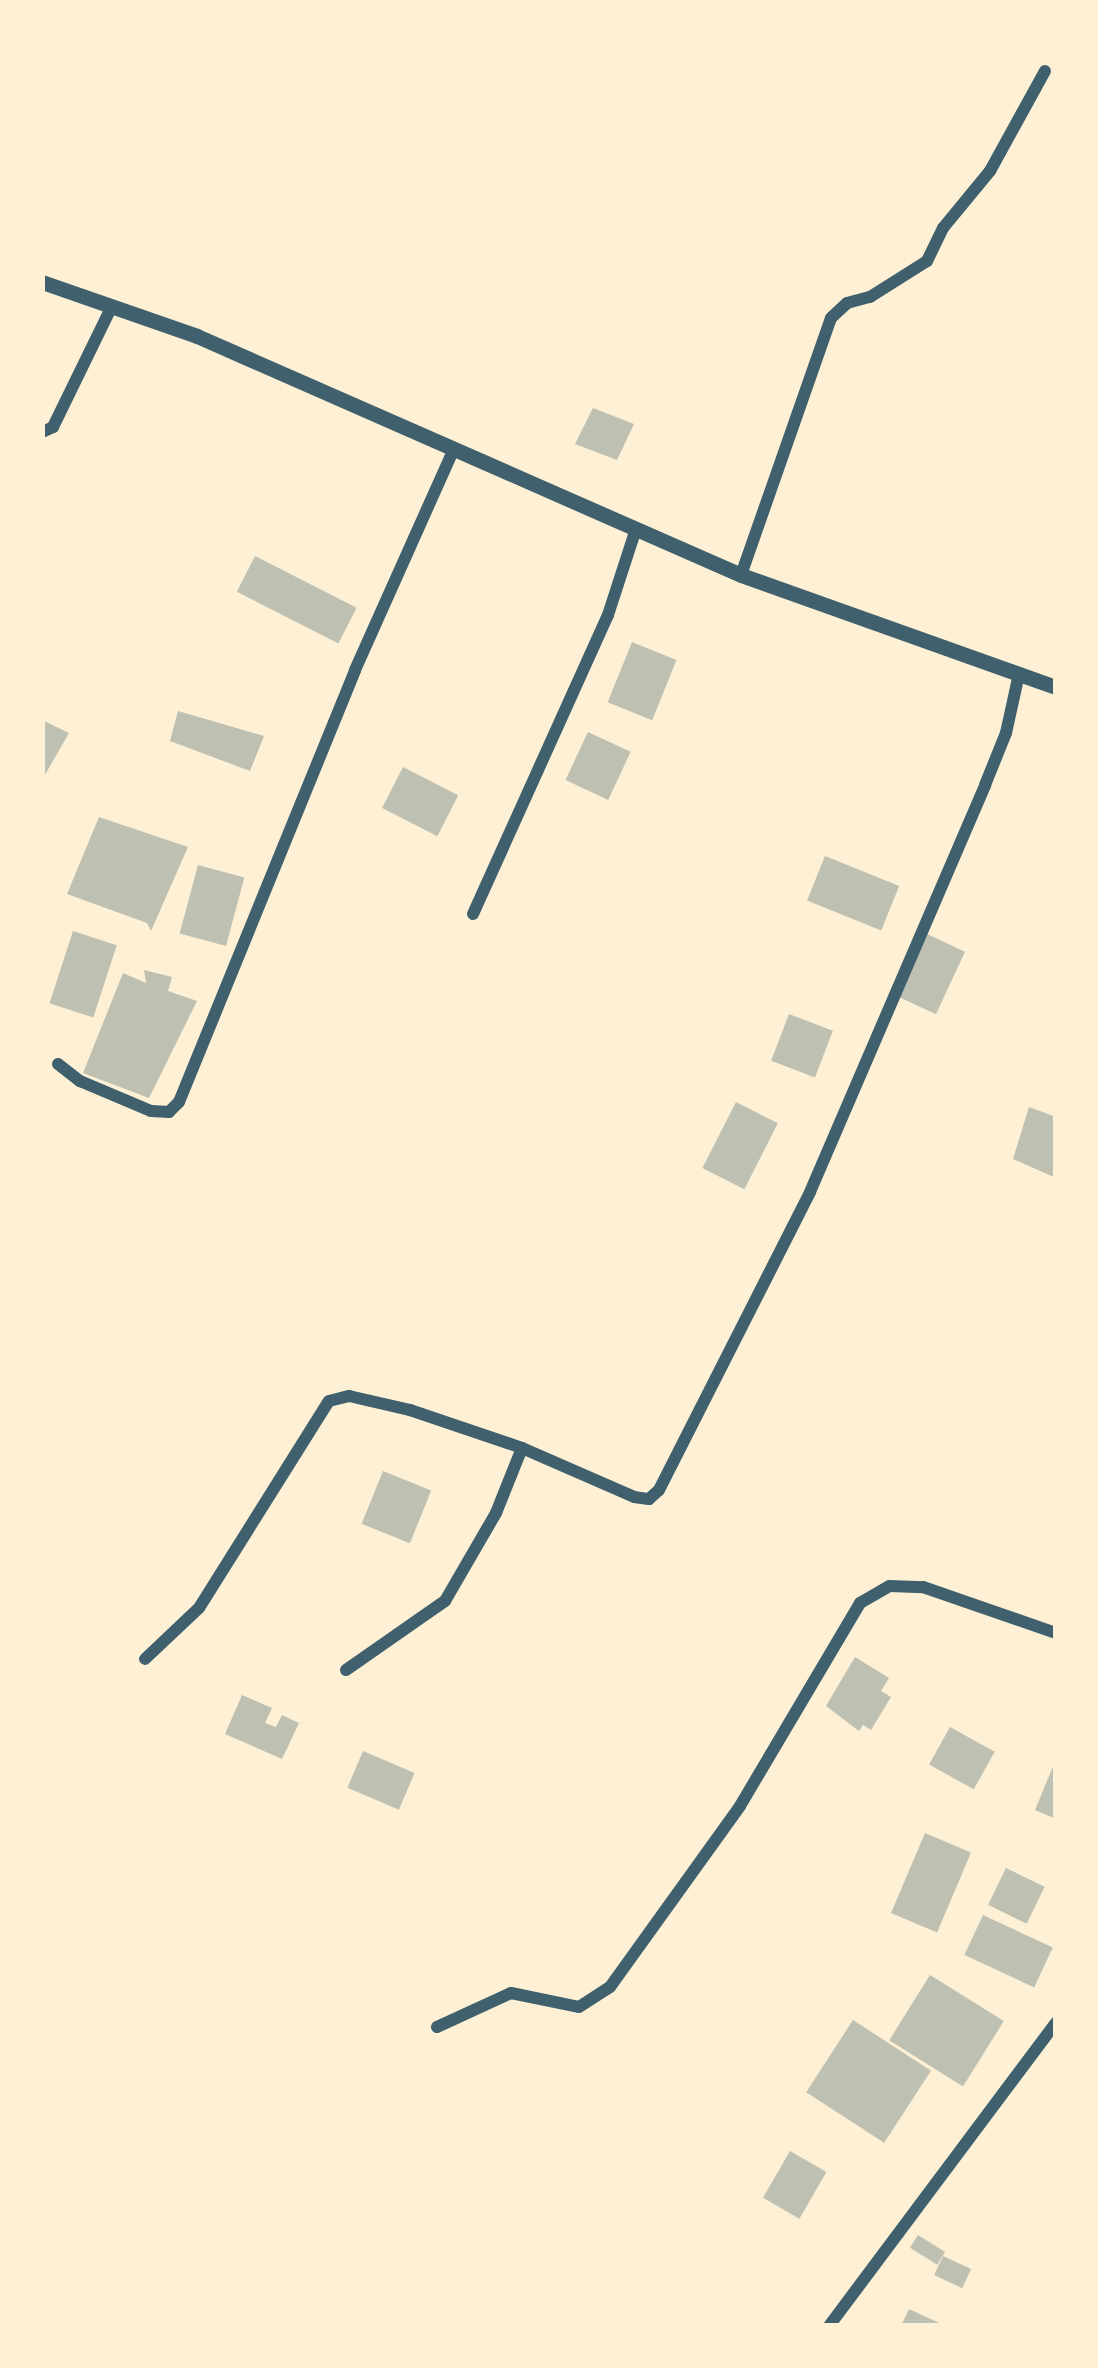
<!DOCTYPE html>
<style>
body{margin:0}
#map{position:relative;width:1098px;height:2368px;overflow:hidden;background:#fdf0d5;font-family:"Titillium Web",sans-serif}
div>[style]{position:absolute}
.building>*{inset:0;background:#bec0b2;transform-origin:0 0}
.minor>*{height:12px;margin:-6px;padding:0 6px;transform-origin:6px;border-radius:6px;background:#3f606c}
.tertiary>*{height:15px;margin:-7.5px;padding:0 7.5px;transform-origin:7.5px;border-radius:7.5px;background:#3f606c}
span{translate:-50% -50%;white-space:nowrap;text-align:center;line-height:1.15;-webkit-text-stroke:12px #fdf0d5;paint-order:stroke}
.frame{position:absolute;inset:0;border:45px solid #fdf0d5;pointer-events:none}
</style>
<div id="map">
<div class="building">
<i style="clip-path:polygon(593px 408px,634px 424px,617px 460px,575px 444px)"></i>
<i style="left:255px;top:556px;width:114px;height:40px;rotate:27deg"></i>
<i style="left:632px;top:642px;width:48px;height:65px;rotate:22deg"></i>
<i style="clip-path:polygon(178px 711px,264px 736px,250px 771px,170px 741px)"></i>
<i style="clip-path:polygon(42px 720px,69px 733px,42px 780px)"></i>
<i style="left:588px;top:732px;width:47px;height:53px;rotate:25deg"></i>
<i style="left:403px;top:767px;width:62px;height:46px;rotate:27deg"></i>
<i style="clip-path:polygon(99px 817px,188px 847px,151px 931px,147px 923px,67px 894px)"></i>
<i style="left:825px;top:856px;width:80px;height:48px;rotate:22deg"></i>
<i style="left:198px;top:865px;width:48px;height:71px;rotate:15deg"></i>
<i style="left:73px;top:931px;width:46px;height:76px;rotate:18deg"></i>
<i style="left:927px;top:934px;width:42px;height:69px;rotate:25deg"></i>
<i style="clip-path:polygon(144px 970px,172px 977px,168px 991px,197px 1001px,149px 1098px,83px 1073px,123px 973px,146px 983px)"></i>
<i style="left:789px;top:1014px;width:47px;height:50px;rotate:21deg"></i>
<i style="left:736px;top:1102px;width:47px;height:74px;rotate:27deg"></i>
<i style="clip-path:polygon(1029px 1107px,1056px 1117px,1056px 1178px,1013px 1159px)"></i>
<i style="left:383px;top:1471px;width:52px;height:57px;rotate:22deg"></i>
<i style="clip-path:polygon(855px 1657px,889px 1678px,881px 1691px,891px 1697px,871px 1730px,863px 1725px,859px 1731px,826px 1706px)"></i>
<i style="clip-path:polygon(242px 1695px,272px 1708px,265px 1723px,276px 1727px,282px 1715px,299px 1723px,282px 1759px,225px 1734px)"></i>
<i style="left:950px;top:1727px;width:51px;height:43px;rotate:29deg"></i>
<i style="left:363px;top:1751px;width:56px;height:40px;rotate:23deg"></i>
<i style="clip-path:polygon(1056px 1759px,1056px 1819px,1035px 1810px)"></i>
<i style="left:925px;top:1833px;width:50px;height:87px;rotate:23deg"></i>
<i style="left:1006px;top:1868px;width:43px;height:41px;rotate:26deg"></i>
<i style="left:983px;top:1915px;width:77px;height:44px;rotate:25deg"></i>
<i style="left:930px;top:1975px;width:87px;height:77px;rotate:32deg"></i>
<i style="left:853px;top:2020px;width:93px;height:86px;rotate:33deg"></i>
<i style="left:790px;top:2151px;width:42px;height:54px;rotate:30deg"></i>
<i style="left:918px;top:2235px;width:32px;height:15px;rotate:32deg"></i>
<i style="left:943px;top:2256px;width:31px;height:21px;rotate:25deg"></i>
<i style="clip-path:polygon(909px 2309px,946px 2326px,901px 2326px)"></i>
</div>
<div class="minor">
<i style="left:42px;top:432px;width:12px;rotate:-24deg"></i>
<i style="left:53px;top:427px;width:135px;rotate:-64deg"></i>
<i style="left:741px;top:575px;width:272px;rotate:-70.7deg"></i>
<i style="left:831px;top:318px;width:22px;rotate:-43deg"></i>
<i style="left:847px;top:303px;width:24px;rotate:-15deg"></i>
<i style="left:870px;top:297px;width:67px;rotate:-32.3deg"></i>
<i style="left:927px;top:261px;width:37px;rotate:-64deg"></i>
<i style="left:943px;top:228px;width:74px;rotate:-50.5deg"></i>
<i style="left:990px;top:171px;width:114px;rotate:-61.2deg"></i>
<i style="left:473px;top:914px;width:328px;rotate:-65.7deg"></i>
<i style="left:608px;top:615px;width:90px;rotate:-72deg"></i>
<i style="left:58px;top:1064px;width:28px;rotate:38deg"></i>
<i style="left:80px;top:1081px;width:77px;rotate:22.9deg"></i>
<i style="left:151px;top:1111px;width:18px;rotate:3deg"></i>
<i style="left:169px;top:1112px;width:14px;rotate:-45deg"></i>
<i style="left:179px;top:1102px;width:466px;rotate:-67.8deg"></i>
<i style="left:355px;top:670px;width:242px;rotate:-65.9deg"></i>
<i style="left:145px;top:1659px;width:74px;rotate:-43.4deg"></i>
<i style="left:199px;top:1608px;width:244px;rotate:-57.9deg"></i>
<i style="left:329px;top:1401px;width:21px;rotate:-14deg"></i>
<i style="left:349px;top:1396px;width:63px;rotate:12.9deg"></i>
<i style="left:410px;top:1410px;width:118px;rotate:18.7deg"></i>
<i style="left:522px;top:1448px;width:122px;rotate:23.6deg"></i>
<i style="left:634px;top:1497px;width:15px;rotate:8deg"></i>
<i style="left:649px;top:1499px;width:13px;rotate:-42deg"></i>
<i style="left:659px;top:1490px;width:334px;rotate:-63.1deg"></i>
<i style="left:810px;top:1192px;width:443px;rotate:-66.7deg"></i>
<i style="left:985px;top:785px;width:56px;rotate:-68deg"></i>
<i style="left:1006px;top:733px;width:60px;rotate:-77.6deg"></i>
<i style="left:346px;top:1670px;width:121px;rotate:-34.9deg"></i>
<i style="left:445px;top:1601px;width:102px;rotate:-59.9deg"></i>
<i style="left:496px;top:1513px;width:70px;rotate:-68.2deg"></i>
<i style="left:437px;top:2027px;width:81px;rotate:-24.7deg"></i>
<i style="left:511px;top:1993px;width:69px;rotate:11.6deg"></i>
<i style="left:579px;top:2007px;width:37px;rotate:-33deg"></i>
<i style="left:610px;top:1987px;width:223px;rotate:-54.3deg"></i>
<i style="left:740px;top:1806px;width:236px;rotate:-59.4deg"></i>
<i style="left:860px;top:1603px;width:34px;rotate:-30deg"></i>
<i style="left:890px;top:1586px;width:33px;rotate:2deg"></i>
<i style="left:923px;top:1587px;width:141px;rotate:19.1deg"></i>
<i style="left:829px;top:2326px;width:379px;rotate:-53.2deg"></i>
</div>
<div class="tertiary">
<i style="left:42px;top:282px;width:164px;rotate:19.2deg"></i>
<i style="left:197px;top:336px;width:594px;rotate:23.72deg"></i>
<i style="left:741px;top:575px;width:334px;rotate:19.6deg"></i>
</div>
<div class="frame"></div>
</div>
